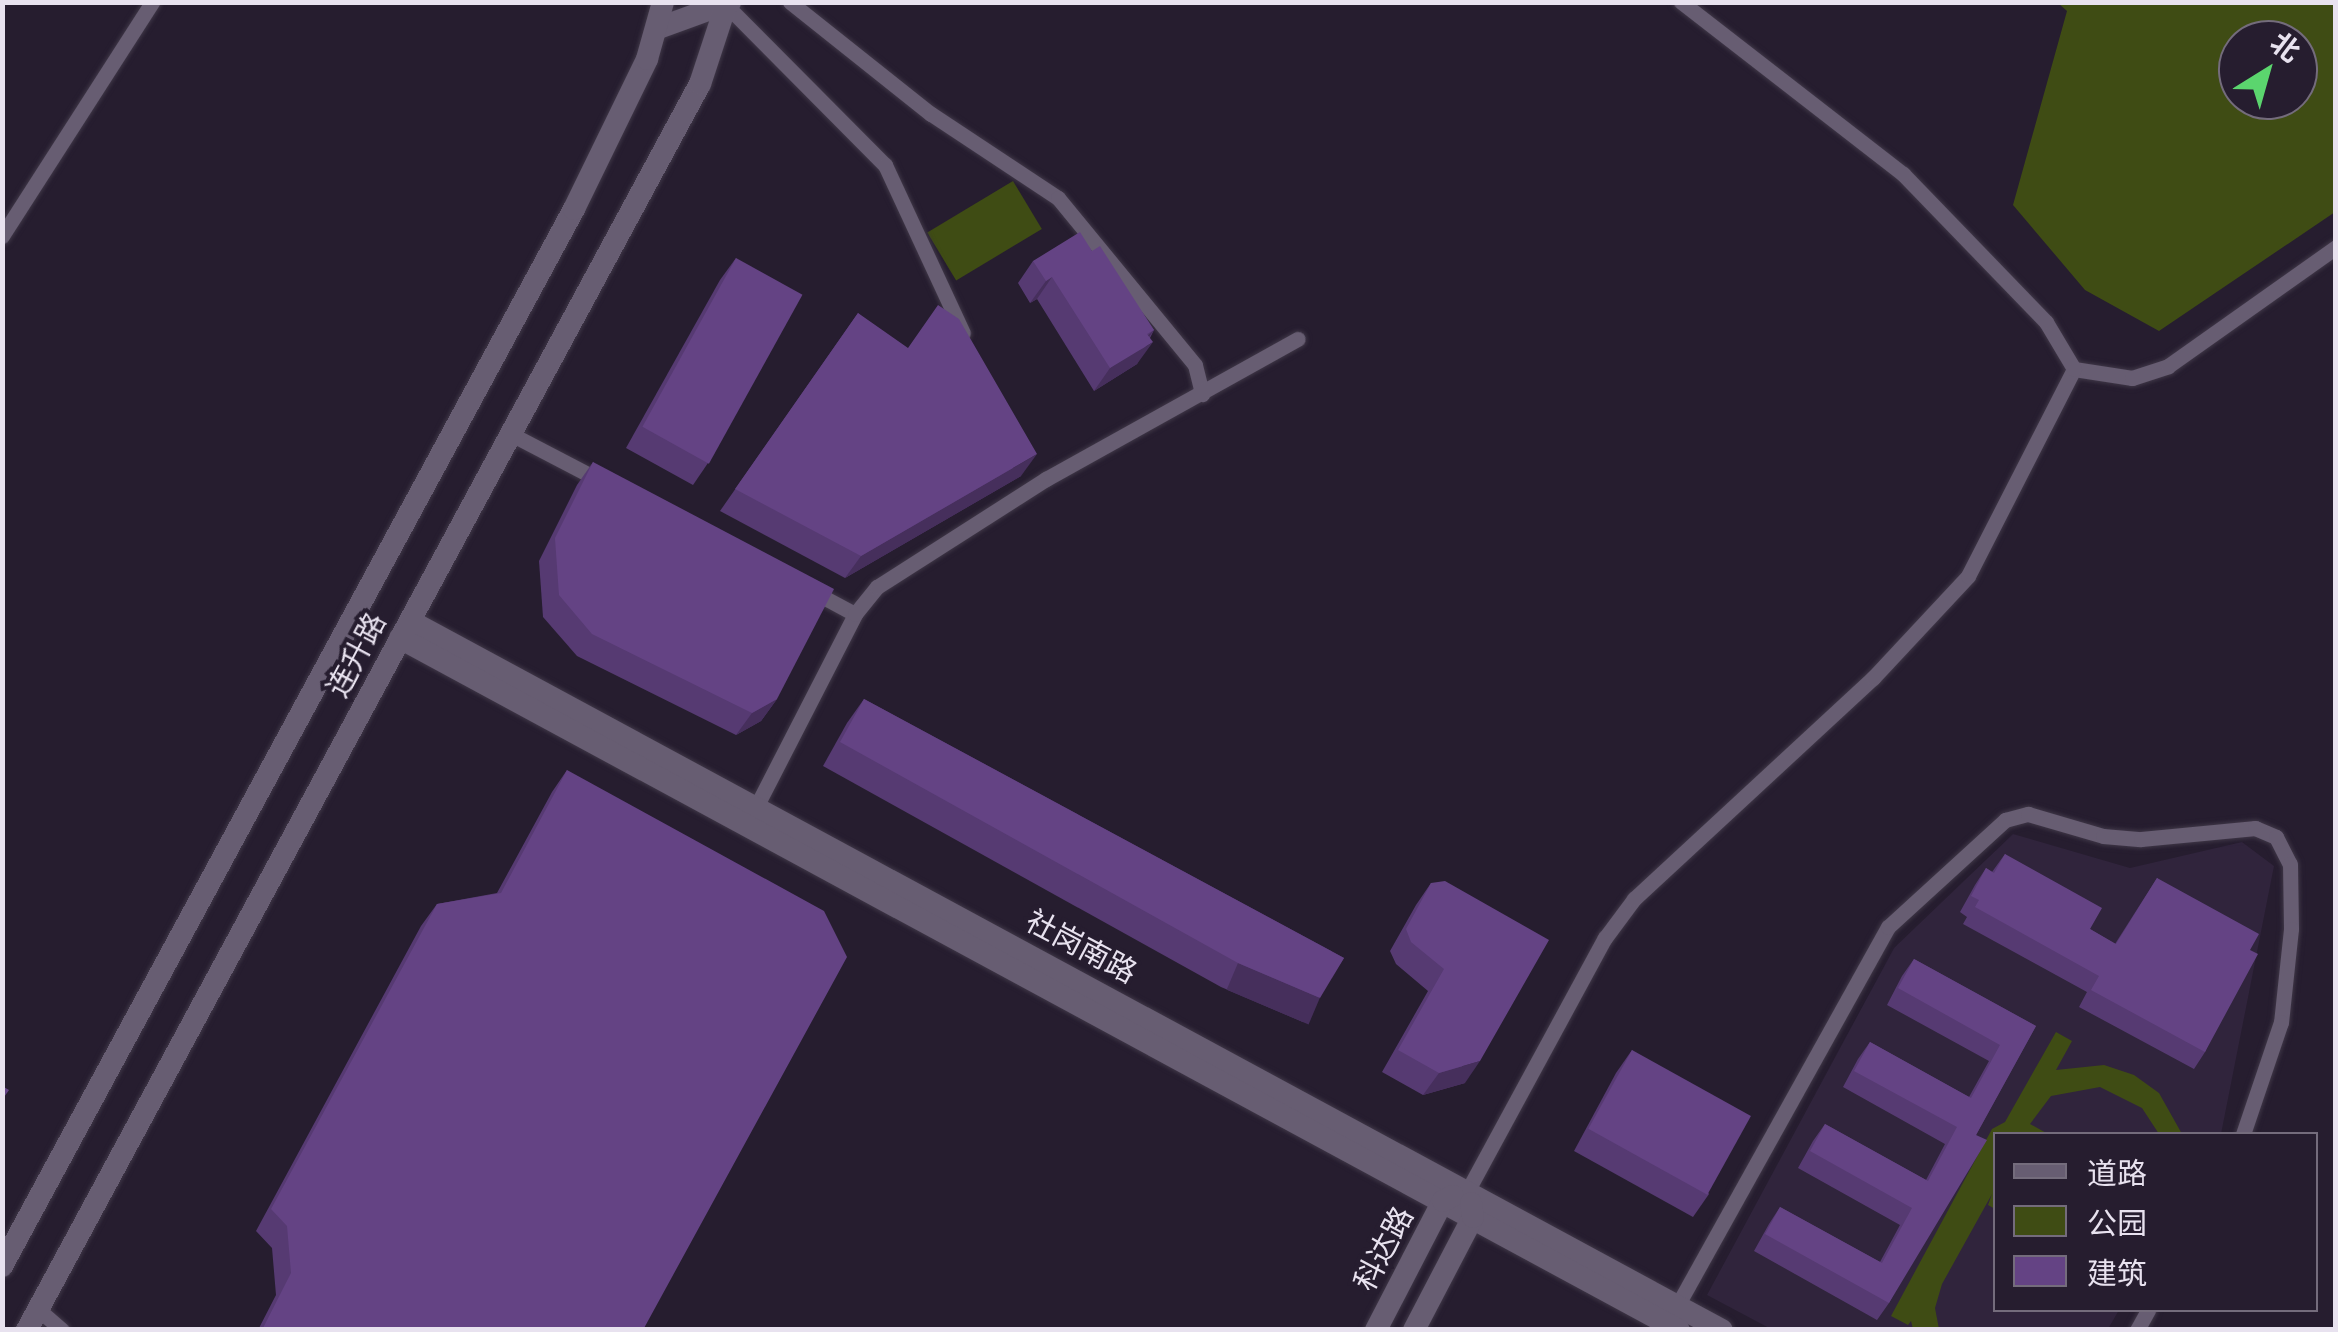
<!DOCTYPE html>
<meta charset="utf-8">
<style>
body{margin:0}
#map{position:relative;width:2338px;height:1332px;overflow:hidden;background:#261d2f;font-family:"DM Sans","Noto Sans SC",sans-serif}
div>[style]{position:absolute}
.built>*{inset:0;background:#30243c}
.green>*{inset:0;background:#3f4c14;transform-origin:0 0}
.roads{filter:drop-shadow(0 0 2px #3f3747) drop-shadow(0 0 2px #3f3747)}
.street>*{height:15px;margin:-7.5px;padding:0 7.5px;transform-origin:7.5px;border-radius:7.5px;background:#675d72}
.secondary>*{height:22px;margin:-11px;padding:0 11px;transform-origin:11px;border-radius:11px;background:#675d72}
.wall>*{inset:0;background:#563a72}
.shaded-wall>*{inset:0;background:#462f5c;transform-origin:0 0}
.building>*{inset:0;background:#644384;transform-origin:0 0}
span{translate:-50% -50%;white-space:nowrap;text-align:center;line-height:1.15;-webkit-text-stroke:8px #261d2f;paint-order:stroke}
.street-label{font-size:30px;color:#e8e2ef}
.frame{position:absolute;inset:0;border:5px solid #e8e2ef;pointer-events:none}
.legend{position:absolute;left:1993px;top:1132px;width:325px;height:180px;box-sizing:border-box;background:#261d2f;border:2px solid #746c7c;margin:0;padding:12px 18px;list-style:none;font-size:30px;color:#e8e2ef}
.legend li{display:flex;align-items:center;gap:20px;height:50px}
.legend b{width:50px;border:2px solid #746c7c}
.north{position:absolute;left:2218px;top:20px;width:100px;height:100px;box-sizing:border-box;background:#261d2f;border:2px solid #746c7c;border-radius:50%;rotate:37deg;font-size:28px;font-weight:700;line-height:40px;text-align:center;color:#e8e2ef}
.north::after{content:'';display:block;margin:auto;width:35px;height:45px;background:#5bd56e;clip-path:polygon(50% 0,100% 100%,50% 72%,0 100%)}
</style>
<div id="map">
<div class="built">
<i style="clip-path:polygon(2013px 834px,2130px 868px,2242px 842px,2274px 866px,2221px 1134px,1996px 1134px,1996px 1310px,2119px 1310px,2108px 1329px,1771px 1329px,1707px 1295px,1894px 948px)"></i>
</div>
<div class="green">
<i style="clip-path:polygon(evenodd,2058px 3px,2335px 3px,2335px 212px,2159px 331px,2085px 290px,2013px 205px,2067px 11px,2058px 3px,2298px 40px,2298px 100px,2238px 100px,2238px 40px,2298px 40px)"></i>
<i style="left:1013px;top:181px;width:56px;height:100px;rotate:59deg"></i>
<i style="clip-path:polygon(2056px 1032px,2072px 1041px,2056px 1070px,2104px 1065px,2134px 1075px,2159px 1093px,2182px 1134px,2159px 1134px,2142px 1108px,2100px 1087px,2051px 1096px,2030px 1124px,2048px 1134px,1996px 1134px,1995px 1209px,1988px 1205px,1992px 1194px,1942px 1284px,1935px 1308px,1939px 1329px,1913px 1329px,1911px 1321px,1908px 1325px,1891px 1316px,1992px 1129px,2005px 1122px)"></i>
</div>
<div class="roads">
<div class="street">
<i style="left:790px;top:2px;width:180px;rotate:38.5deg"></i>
<i style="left:931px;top:114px;width:152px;rotate:33.5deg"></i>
<i style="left:1058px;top:198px;width:216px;rotate:50.6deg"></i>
<i style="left:1195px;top:365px;width:30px;rotate:76deg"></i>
<i style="left:726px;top:5px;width:226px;rotate:45.2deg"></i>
<i style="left:885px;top:165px;width:185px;rotate:65.1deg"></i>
<i style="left:2px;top:236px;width:278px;rotate:-57.3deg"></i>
<i style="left:2074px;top:369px;width:59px;rotate:8.8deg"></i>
<i style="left:2132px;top:378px;width:38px;rotate:-18deg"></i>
<i style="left:2168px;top:366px;width:206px;rotate:-35.3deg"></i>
<i style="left:511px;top:434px;width:104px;rotate:27.6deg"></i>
<i style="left:810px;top:590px;width:51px;rotate:28.1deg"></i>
<i style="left:756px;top:807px;width:217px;rotate:-62.8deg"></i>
<i style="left:855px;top:614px;width:35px;rotate:-51deg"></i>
<i style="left:877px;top:587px;width:201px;rotate:-32.6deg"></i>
<i style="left:1046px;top:479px;width:288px;rotate:-29.1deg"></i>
<i style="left:1469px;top:1188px;width:285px;rotate:-61.5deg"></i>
<i style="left:1605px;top:938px;width:49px;rotate:-53.4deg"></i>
<i style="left:1634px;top:899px;width:326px;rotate:-42.8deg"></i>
<i style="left:1873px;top:678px;width:139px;rotate:-47deg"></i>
<i style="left:1968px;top:576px;width:233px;rotate:-62.9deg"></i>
<i style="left:2074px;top:369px;width:55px;rotate:-120.8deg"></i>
<i style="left:2046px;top:322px;width:206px;rotate:-134deg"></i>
<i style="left:1903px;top:174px;width:281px;rotate:-142.2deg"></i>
<i style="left:1677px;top:1306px;width:434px;rotate:-60.9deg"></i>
<i style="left:1888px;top:927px;width:159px;rotate:-42.4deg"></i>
<i style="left:2005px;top:820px;width:24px;rotate:-15deg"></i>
<i style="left:2028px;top:814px;width:78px;rotate:16.3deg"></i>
<i style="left:2103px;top:836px;width:38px;rotate:5deg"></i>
<i style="left:2141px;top:839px;width:115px;rotate:-5.5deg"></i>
<i style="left:2255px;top:828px;width:23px;rotate:23deg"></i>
<i style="left:2276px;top:837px;width:30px;rotate:63deg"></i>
<i style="left:2290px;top:864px;width:65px;rotate:89.1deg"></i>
<i style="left:2291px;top:929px;width:94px;rotate:96.1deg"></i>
<i style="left:2281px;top:1022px;width:118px;rotate:108.7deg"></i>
<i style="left:39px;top:1310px;width:30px;rotate:41deg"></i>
<i style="left:2137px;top:1330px;width:23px;rotate:-61deg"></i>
</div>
<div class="secondary">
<i style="left:656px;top:29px;width:79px;rotate:-20deg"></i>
<i style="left:410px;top:621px;width:1491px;rotate:28.39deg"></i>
<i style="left:400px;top:638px;width:1454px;rotate:28.42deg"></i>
<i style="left:2px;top:1266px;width:1202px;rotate:-61.58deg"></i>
<i style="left:574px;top:209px;width:167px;rotate:-64deg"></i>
<i style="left:647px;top:59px;width:59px;rotate:-74.3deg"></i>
<i style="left:27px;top:1330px;width:1416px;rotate:-61.63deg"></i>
<i style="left:700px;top:84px;width:86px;rotate:-71.8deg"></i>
<i style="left:1376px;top:1330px;width:145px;rotate:-62.6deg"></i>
<i style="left:1443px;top:1201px;width:11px;rotate:-27deg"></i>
<i style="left:1414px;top:1330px;width:127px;rotate:-62.4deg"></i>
<i style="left:1473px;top:1217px;width:14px;rotate:-98deg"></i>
</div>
</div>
<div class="wall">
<i style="clip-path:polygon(1092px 251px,1154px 330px,1137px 364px,1094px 391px,1037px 299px,1030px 303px,1018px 283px,1033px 261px)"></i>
<i style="clip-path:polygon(736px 258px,708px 463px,693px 485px,626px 448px,720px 280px)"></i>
<i style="clip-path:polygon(858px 313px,1021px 476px,845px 578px,720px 511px)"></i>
<i style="clip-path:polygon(593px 462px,777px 699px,761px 721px,736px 735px,577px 656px,543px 617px,539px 561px,577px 485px)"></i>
<i style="clip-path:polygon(864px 699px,1344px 958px,1303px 1022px,1221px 987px,823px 766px,847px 723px)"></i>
<i style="clip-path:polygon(567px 770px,643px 1330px,258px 1330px,276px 1295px,272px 1248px,256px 1231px,421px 926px,437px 904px,497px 893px,552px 792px)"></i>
<i style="clip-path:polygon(2005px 854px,2090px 929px,2115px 944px,2157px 878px,2250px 950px,2205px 1052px,2194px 1069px,2079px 1007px,2087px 992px,1963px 924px,1967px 917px,1960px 912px,1975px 885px,1986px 868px,1992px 872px)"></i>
<i style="clip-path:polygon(1431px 883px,1465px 1083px,1423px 1095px,1382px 1072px,1428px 991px,1396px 964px,1390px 951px,1416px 905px)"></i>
<i style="clip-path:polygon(1914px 959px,2036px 1026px,1976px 1135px,1889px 1303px,1877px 1320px,1754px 1251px,1769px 1224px,1780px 1207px,1880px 1262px,1900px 1225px,1798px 1168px,1813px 1141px,1825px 1124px,1926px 1180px,1945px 1144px,1843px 1087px,1858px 1059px,1870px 1042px,1969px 1097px,1989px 1061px,1887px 1005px,1902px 976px)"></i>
<i style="clip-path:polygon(1632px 1050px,1709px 1194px,1693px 1217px,1574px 1151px,1616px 1073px)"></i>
</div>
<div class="shaded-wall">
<i style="clip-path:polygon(1052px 277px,1037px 299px,1030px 303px,1046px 281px)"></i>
<i style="clip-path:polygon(1154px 330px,1140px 350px,1153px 342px,1137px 364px,1094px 391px,1110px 368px)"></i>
<i style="clip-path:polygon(1037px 454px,1021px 476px,845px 578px,861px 556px)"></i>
<i style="clip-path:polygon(777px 699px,761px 721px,736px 735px,752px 713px)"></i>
<i style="left:1238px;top:963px;width:89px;height:29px;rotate:23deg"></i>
<i style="clip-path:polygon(1480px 1061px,1465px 1083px,1423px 1095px,1439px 1073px)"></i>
</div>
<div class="building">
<i style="clip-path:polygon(1080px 232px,1092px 251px,1100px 246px,1154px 330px,1147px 334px,1153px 342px,1110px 368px,1052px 277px,1046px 281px,1033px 261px)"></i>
<i style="left:736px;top:258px;width:76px;height:193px;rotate:29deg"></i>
<i style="clip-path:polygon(938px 305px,959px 319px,1037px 454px,861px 556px,735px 489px,858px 313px,908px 348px)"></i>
<i style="clip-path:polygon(593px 462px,834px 589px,777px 699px,752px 713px,592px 634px,559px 595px,555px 538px)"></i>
<i style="clip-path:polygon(864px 699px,1344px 958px,1320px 998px,1238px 963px,840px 742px)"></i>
<i style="clip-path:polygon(567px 770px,824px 911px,847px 957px,643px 1330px,262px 1330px,291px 1273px,287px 1226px,271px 1209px,437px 904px,501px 893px)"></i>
<i style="clip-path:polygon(2005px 854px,2102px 908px,2090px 929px,2116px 944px,2157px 878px,2259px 934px,2250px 950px,2258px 954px,2205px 1052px,2091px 990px,2099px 976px,1975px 907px,1979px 900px,1971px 896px,1986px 868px,1994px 873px)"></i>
<i style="clip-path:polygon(1445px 881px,1549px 940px,1480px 1061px,1439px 1073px,1398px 1050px,1444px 969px,1411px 942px,1406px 929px,1431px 883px)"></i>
<i style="clip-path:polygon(1914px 959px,2036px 1026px,1976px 1135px,1987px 1140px,1889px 1303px,1765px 1234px,1780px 1207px,1882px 1263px,1912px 1208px,1810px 1151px,1825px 1124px,1928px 1181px,1957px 1127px,1854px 1071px,1870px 1042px,1971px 1098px,2000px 1045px,1898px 988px)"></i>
<i style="left:1632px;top:1050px;width:136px;height:90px;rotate:29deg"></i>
<i style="clip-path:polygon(2px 1086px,9px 1090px,2px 1100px)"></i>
</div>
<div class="street-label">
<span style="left:357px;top:655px;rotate:-62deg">连升路</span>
<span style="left:1081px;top:947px;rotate:28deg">社岗南路</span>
<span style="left:1384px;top:1249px;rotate:-62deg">科达路</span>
</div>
<div class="frame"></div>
<ul class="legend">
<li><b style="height:12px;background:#675d72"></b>道路</li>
<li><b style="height:28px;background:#3f4c14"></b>公园</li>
<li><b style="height:28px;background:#644384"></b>建筑</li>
</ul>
<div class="north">北</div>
</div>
